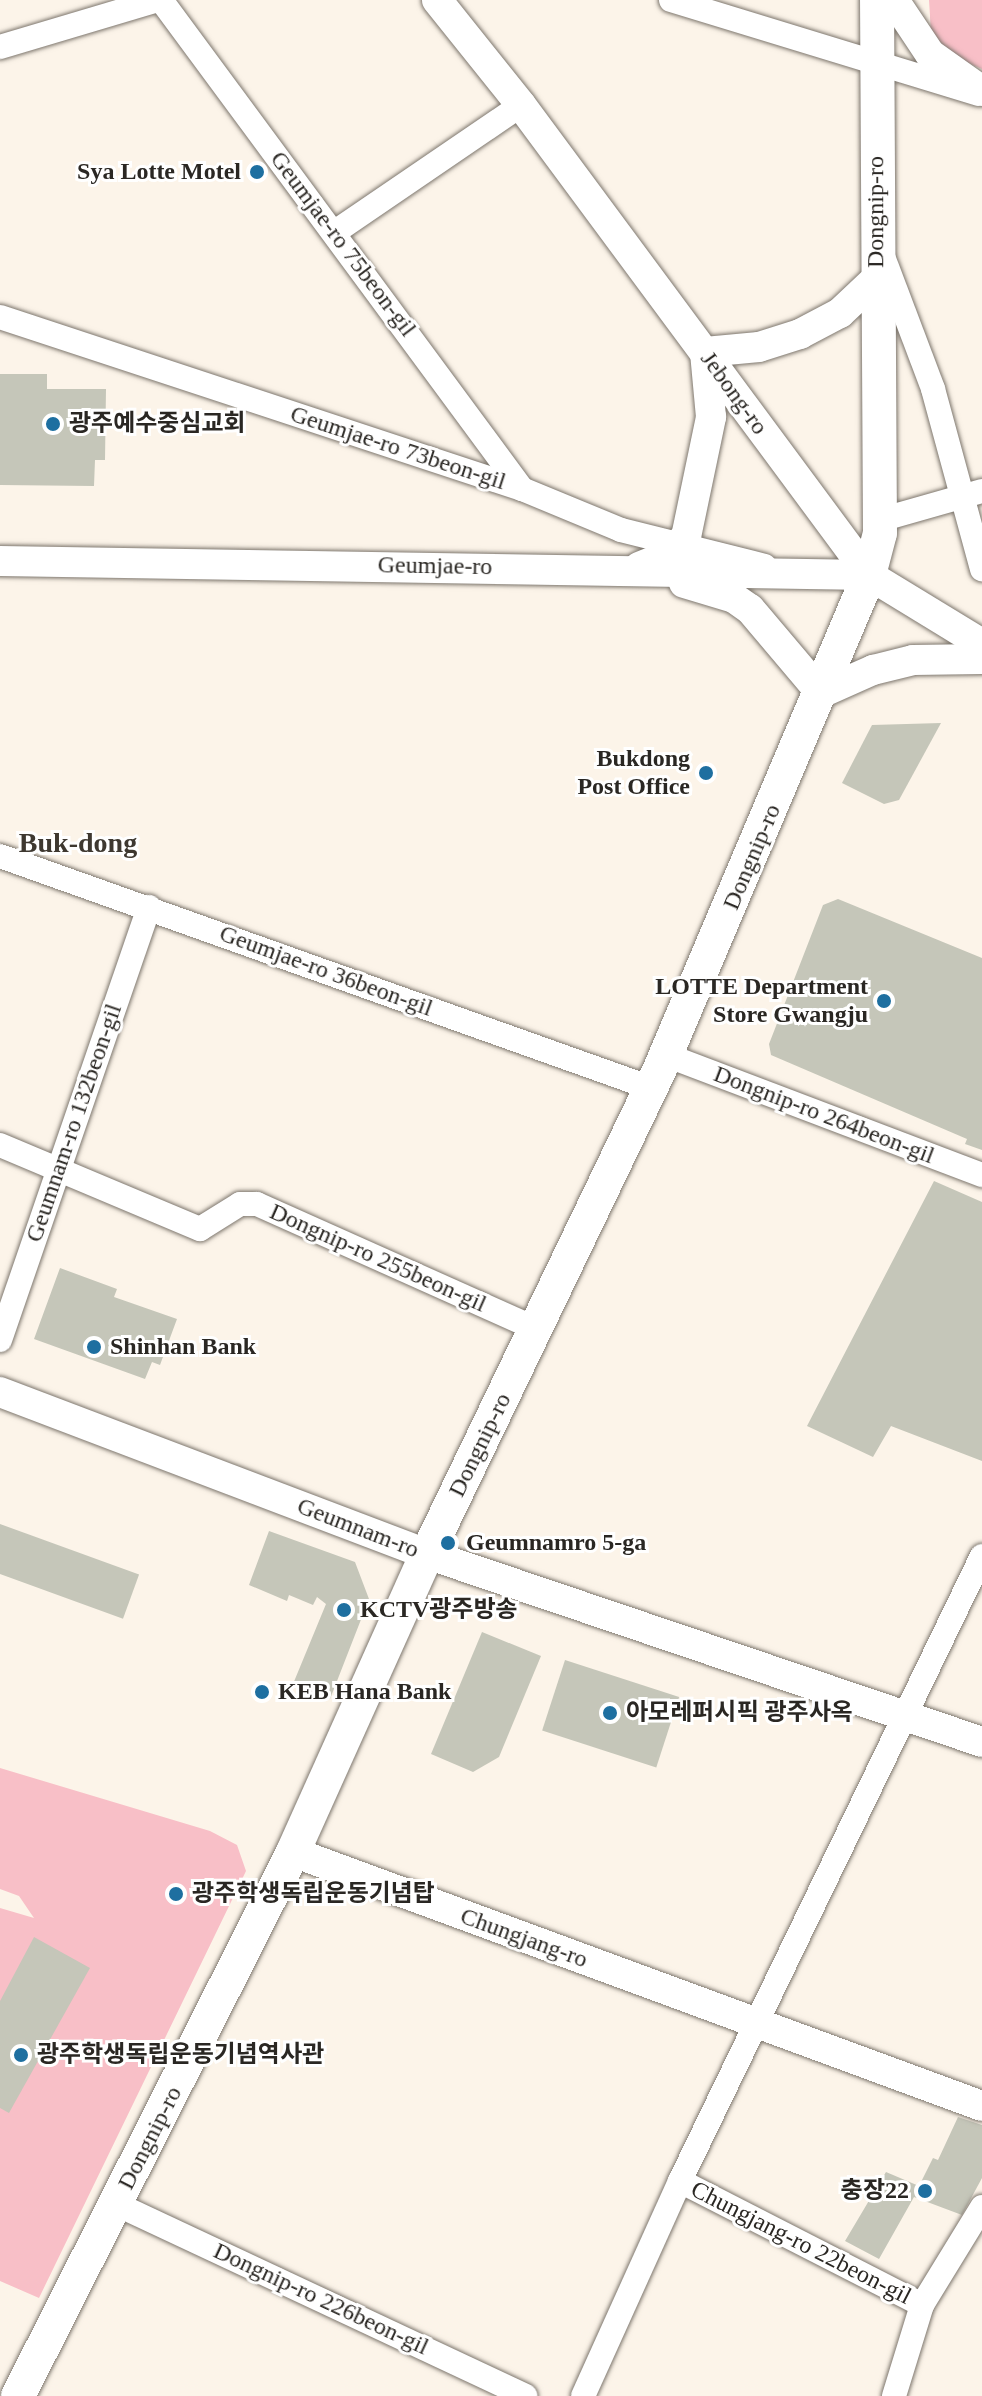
<!DOCTYPE html>
<meta charset="utf-8">
<style>
body{margin:0}
#map{position:relative;width:982px;height:2396px;overflow:hidden;background:#fcf4e9;font-family:"Times New Roman","Noto Sans KR",serif}
div>[style]{position:absolute}
.green>*{inset:0;background:#f8bfc7}
.building>*{inset:0;background:#c5c6b9;transform-origin:0 0}
.roads{filter:drop-shadow(0 0 2px #7d766d) drop-shadow(0 0 2px #7d766d)}
.minor>*{height:24px;margin:-12px;padding:0 12px;transform-origin:12px;border-radius:12px;background:#fff}
.tertiary>*{height:30px;margin:-15px;padding:0 15px;transform-origin:15px;border-radius:15px;background:#fff}
.secondary>*{height:34px;margin:-17px;padding:0 17px;transform-origin:17px;border-radius:17px;background:#fff}
.dots>*{width:22px;height:22px;translate:-50% -50%;box-sizing:border-box;border:4px solid #fff;border-radius:50%}
span{translate:-50% -50%;white-space:nowrap;text-align:center;line-height:1.15;-webkit-text-stroke:6px #fff;paint-order:stroke}
.poi-label{font-size:24px;color:#2a2723;font-weight:700}
.right{translate:-100% -50%;text-align:right}
.left{translate:0 -50%;text-align:left}
.street-label{font-size:24px;color:#2a2723}
.quarter-label{font-size:28px;color:#3e3830;font-weight:700}
</style>
<div id="map">
<div class="green">
<i style="clip-path:polygon(929px 0,982px 0,982px 69px,950px 55px,931px 33px)"></i>
<i style="clip-path:polygon(0 1768px,210px 1831px,237px 1845px,246px 1871px,39px 2298px,0 2281px,0 1908px,34px 1918px,19px 1896px,0 1889px)"></i>
</div>
<div class="building">
<i style="clip-path:polygon(0 374px,47px 374px,47px 389px,106px 389px,105px 460px,95px 460px,94px 486px,0 485px)"></i>
<i style="clip-path:polygon(941px 723px,899px 800px,884px 804px,842px 783px,872px 725px)"></i>
<i style="clip-path:polygon(838px 899px,982px 958px,982px 1150px,965px 1144px,967px 1139px,771px 1055px,769px 1044px,823px 905px)"></i>
<i style="clip-path:polygon(934px 1181px,982px 1202px,982px 1461px,891px 1426px,873px 1457px,807px 1426px)"></i>
<i style="clip-path:polygon(60px 1268px,117px 1289px,114px 1297px,177px 1319px,160px 1365px,152px 1362px,145px 1379px,34px 1339px)"></i>
<i style="left:0;top:1524px;width:148px;height:47px;rotate:20deg"></i>
<i style="clip-path:polygon(269px 1531px,355px 1562px,369px 1599px,330px 1699px,293px 1684px,326px 1604px,317px 1597px,313px 1605px,289px 1595px,287px 1601px,249px 1585px)"></i>
<i style="clip-path:polygon(482px 1632px,541px 1656px,499px 1757px,473px 1772px,431px 1754px)"></i>
<i style="left:565px;top:1660px;width:120px;height:74px;rotate:18deg"></i>
<i style="clip-path:polygon(34px 1937px,90px 1968px,9px 2113px,0 2108px,0 2001px)"></i>
<i style="clip-path:polygon(958px 2117px,982px 2125px,982px 2178px,962px 2215px,914px 2197px,879px 2259px,845px 2241px,886px 2172px,919px 2186px,933px 2158px,938px 2160px)"></i>
</div>
<div class="roads">
<div class="minor">
<i style="left:161px;top:0;width:608px;rotate:53.56deg"></i>
<i style="left:671px;top:0;width:321px;rotate:17deg"></i>
<i style="left:0;top:47px;width:165px;rotate:-16.6deg"></i>
<i style="left:335px;top:232px;width:225px;rotate:-34.3deg"></i>
<i style="left:884px;top:259px;width:139px;rotate:69.3deg"></i>
<i style="left:933px;top:389px;width:187px;rotate:74.8deg"></i>
<i style="left:0;top:317px;width:550px;rotate:18.24deg"></i>
<i style="left:522px;top:489px;width:107px;rotate:22.5deg"></i>
<i style="left:621px;top:530px;width:148px;rotate:14deg"></i>
<i style="left:880px;top:520px;width:106px;rotate:-15.9deg"></i>
<i style="left:0;top:856px;width:691px;rotate:19.61deg"></i>
<i style="left:666px;top:1055px;width:338px;rotate:20.8deg"></i>
<i style="left:0;top:1145px;width:217px;rotate:22.8deg"></i>
<i style="left:200px;top:1229px;width:47px;rotate:-32deg"></i>
<i style="left:240px;top:1204px;width:17px"></i>
<i style="left:257px;top:1204px;width:307px;rotate:24.1deg"></i>
<i style="left:0;top:1340px;width:458px;rotate:-71deg"></i>
<i style="left:680px;top:2181px;width:272px;rotate:27.1deg"></i>
<i style="left:116px;top:2204px;width:452px;rotate:25.1deg"></i>
<i style="left:583px;top:2396px;width:236px;rotate:-65.7deg"></i>
<i style="left:680px;top:2181px;width:694px;rotate:-64.21deg"></i>
<i style="left:894px;top:2396px;width:95px;rotate:-72.9deg"></i>
<i style="left:922px;top:2305px;width:115px;rotate:-58.5deg"></i>
</div>
<div class="tertiary">
<i style="left:437px;top:0;width:134px;rotate:51.3deg"></i>
<i style="left:521px;top:105px;width:585px;rotate:53.48deg"></i>
<i style="left:869px;top:575px;width:132px;rotate:31.4deg"></i>
<i style="left:894px;top:0;width:65px;rotate:56.3deg"></i>
<i style="left:930px;top:54px;width:64px;rotate:35.4deg"></i>
<i style="left:0;top:561px;width:869px;rotate:0.92deg"></i>
<i style="left:639px;top:567px;width:29px;rotate:-22deg"></i>
<i style="left:666px;top:556px;width:28px;rotate:-44deg"></i>
<i style="left:686px;top:537px;width:123px;rotate:-78.2deg"></i>
<i style="left:711px;top:417px;width:65px;rotate:-95.3deg"></i>
<i style="left:705px;top:352px;width:54px;rotate:-5.3deg"></i>
<i style="left:759px;top:347px;width:43px;rotate:-17.6deg"></i>
<i style="left:800px;top:334px;width:45px;rotate:-27.7deg"></i>
<i style="left:840px;top:313px;width:50px;rotate:-43.4deg"></i>
<i style="left:684px;top:583px;width:52px;rotate:16.7deg"></i>
<i style="left:734px;top:598px;width:19px;rotate:35deg"></i>
<i style="left:750px;top:609px;width:110px;rotate:49.8deg"></i>
<i style="left:821px;top:693px;width:57px;rotate:-23.9deg"></i>
<i style="left:873px;top:670px;width:41px;rotate:-14deg"></i>
<i style="left:913px;top:660px;width:69px;rotate:-0.8deg"></i>
<i style="left:0;top:1392px;width:457px;rotate:20.8deg"></i>
<i style="left:427px;top:1554px;width:586px;rotate:18.71deg"></i>
<i style="left:293px;top:1852px;width:734px;rotate:20.24deg"></i>
</div>
<div class="secondary">
<i style="left:18px;top:2396px;width:610px;rotate:-63.18deg"></i>
<i style="left:293px;top:1852px;width:327px;rotate:-65.8deg"></i>
<i style="left:427px;top:1554px;width:536px;rotate:-64.34deg"></i>
<i style="left:659px;top:1071px;width:539px;rotate:-67.05deg"></i>
<i style="left:869px;top:575px;width:43px;rotate:-75.3deg"></i>
<i style="left:880px;top:533px;width:533px;rotate:-90.32deg"></i>
</div>
</div>
<div class="dots">
<i style="left:257px;top:172px;background:#1e6fa0"></i>
<i style="left:53px;top:424px;background:#1e6fa0"></i>
<i style="left:706px;top:773px;background:#1e6fa0"></i>
<i style="left:884px;top:1001px;background:#1e6fa0"></i>
<i style="left:94px;top:1347px;background:#1e6fa0"></i>
<i style="left:448px;top:1543px;background:#1e6fa0"></i>
<i style="left:344px;top:1610px;background:#1e6fa0"></i>
<i style="left:262px;top:1692px;background:#1e6fa0"></i>
<i style="left:610px;top:1713px;background:#1e6fa0"></i>
<i style="left:176px;top:1894px;background:#1e6fa0"></i>
<i style="left:21px;top:2055px;background:#1e6fa0"></i>
<i style="left:925px;top:2191px;background:#1e6fa0"></i>
</div>
<div class="poi-label">
<span class="right" style="left:241px;top:172px">Sya Lotte Motel</span>
<span class="left" style="left:69px;top:424px">광주예수중심교회</span>
<span class="right" style="left:690px;top:773px">Bukdong<br>Post Office</span>
<span class="right" style="left:868px;top:1001px">LOTTE Department<br>Store Gwangju</span>
<span class="left" style="left:110px;top:1347px">Shinhan Bank</span>
<span class="left" style="left:466px;top:1543px">Geumnamro 5-ga</span>
<span class="left" style="left:360px;top:1610px">KCTV광주방송</span>
<span class="left" style="left:278px;top:1692px">KEB Hana Bank</span>
<span class="left" style="left:626px;top:1713px">아모레퍼시픽 광주사옥</span>
<span class="left" style="left:192px;top:1894px">광주학생독립운동기념탑</span>
<span class="left" style="left:37px;top:2055px">광주학생독립운동기념역사관</span>
<span class="right" style="left:909px;top:2191px">충장22</span>
</div>
<div class="street-label">
<span style="left:876px;top:212px;rotate:-90deg">Dongnip-ro</span>
<span style="left:343px;top:244px;rotate:53deg">Geumjae-ro 75beon-gil</span>
<span style="left:734px;top:393px;rotate:54deg">Jebong-ro</span>
<span style="left:398px;top:448px;rotate:18deg">Geumjae-ro 73beon-gil</span>
<span style="left:435px;top:566px;rotate:1deg">Geumjae-ro</span>
<span style="left:752px;top:857px;rotate:-67deg">Dongnip-ro</span>
<span style="left:326px;top:971px;rotate:20deg">Geumjae-ro 36beon-gil</span>
<span style="left:824px;top:1115px;rotate:21deg">Dongnip-ro 264beon-gil</span>
<span style="left:74px;top:1123px;rotate:-71deg">Geumnam-ro 132beon-gil</span>
<span style="left:378px;top:1258px;rotate:24deg">Dongnip-ro 255beon-gil</span>
<span style="left:480px;top:1445px;rotate:-64deg">Dongnip-ro</span>
<span style="left:358px;top:1528px;rotate:21deg">Geumnam-ro</span>
<span style="left:524px;top:1938px;rotate:20deg">Chungjang-ro</span>
<span style="left:150px;top:2138px;rotate:-63deg">Dongnip-ro</span>
<span style="left:801px;top:2243px;rotate:27deg">Chungjang-ro 22beon-gil</span>
<span style="left:321px;top:2299px;rotate:25deg">Dongnip-ro 226beon-gil</span>
</div>
<div class="quarter-label">
<span style="left:78px;top:843px">Buk-dong</span>
</div>
</div>
